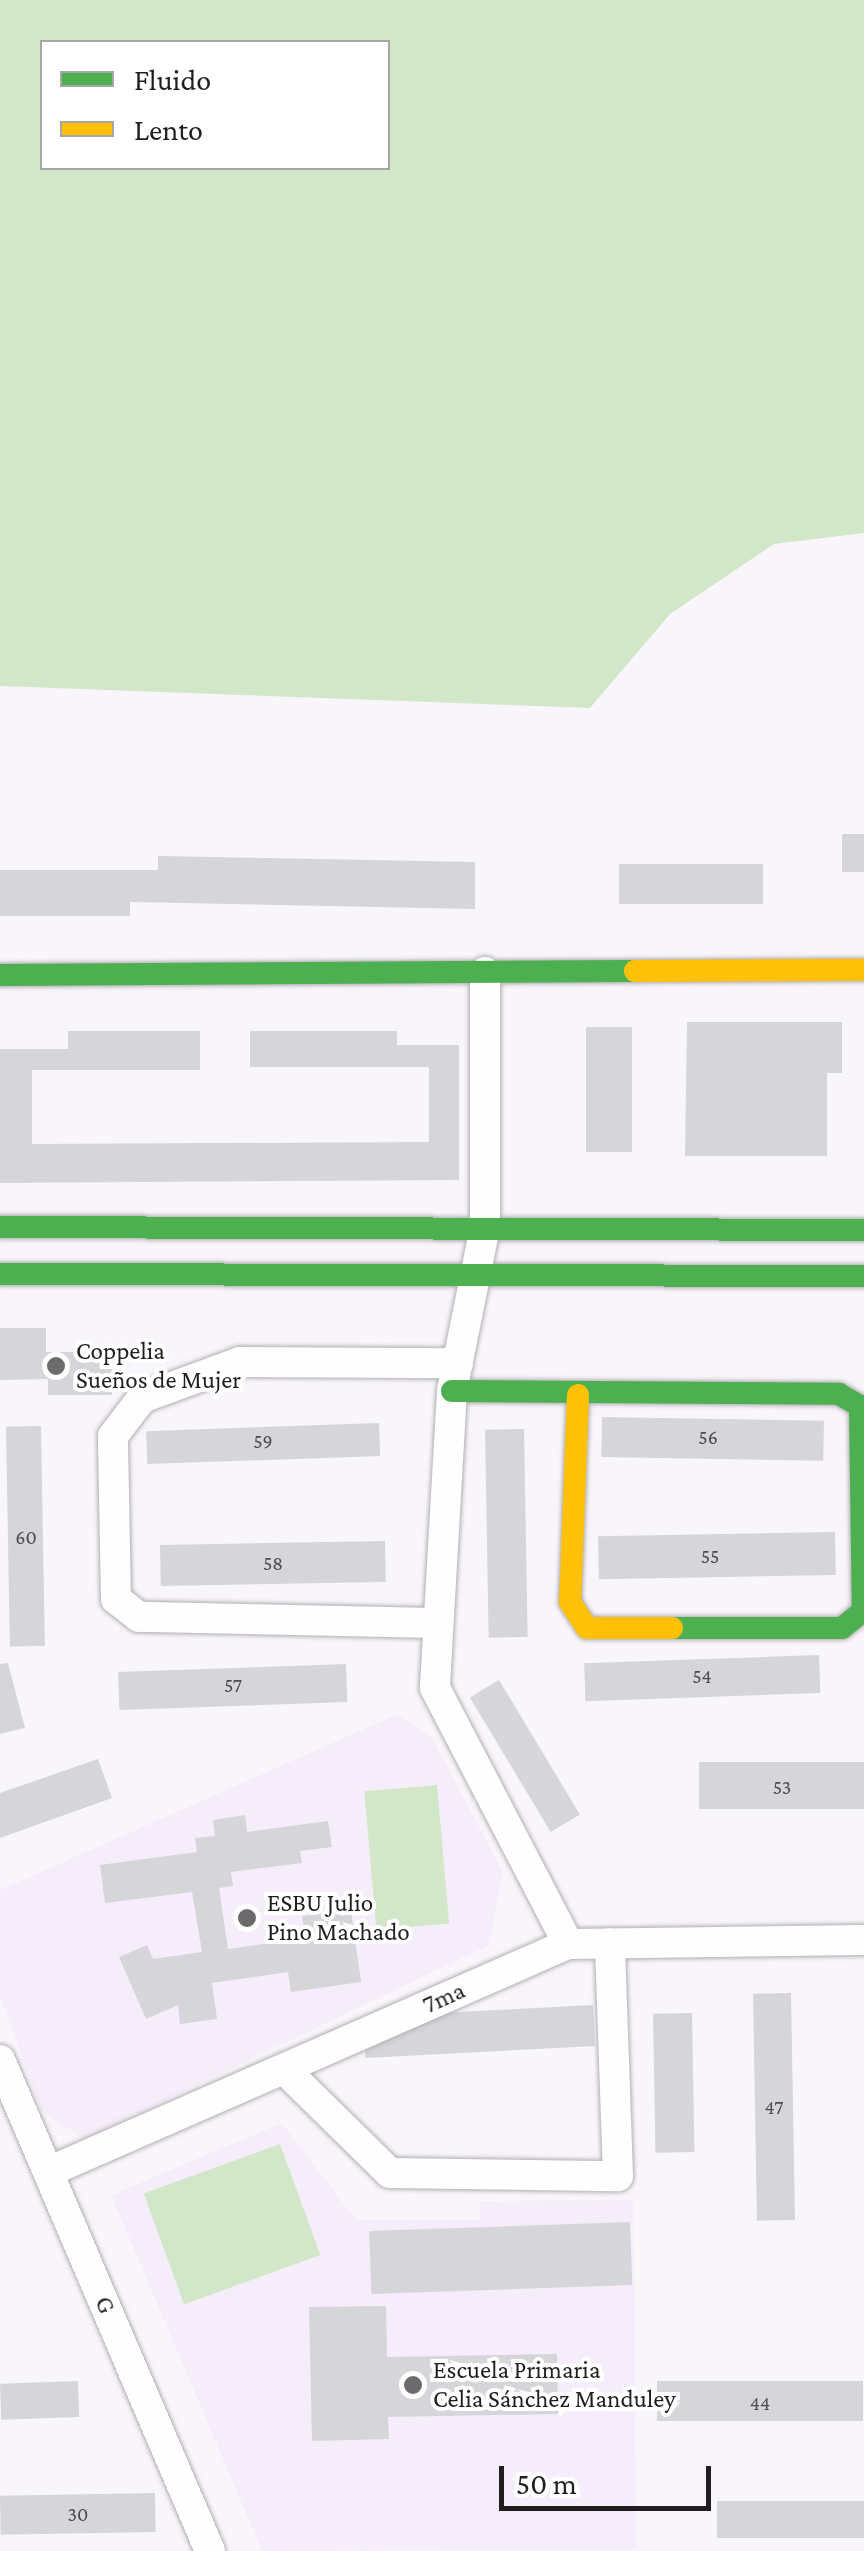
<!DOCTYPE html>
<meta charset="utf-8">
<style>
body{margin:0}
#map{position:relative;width:864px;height:2551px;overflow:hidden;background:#f9f6fb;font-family:"Crimson Pro",serif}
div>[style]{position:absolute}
.built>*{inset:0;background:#f6edfa}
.green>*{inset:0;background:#d2e6c8;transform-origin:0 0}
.building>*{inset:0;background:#d6d5d9;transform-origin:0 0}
.roads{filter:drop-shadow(0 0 2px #b2afb3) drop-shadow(0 0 2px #b2afb3)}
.street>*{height:30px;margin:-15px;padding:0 15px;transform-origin:15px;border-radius:15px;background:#fefefe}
.fast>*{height:22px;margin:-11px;padding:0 11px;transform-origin:11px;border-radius:11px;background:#4caf50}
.slow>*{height:22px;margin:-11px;padding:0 11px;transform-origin:11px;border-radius:11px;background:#ffc107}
.dots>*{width:28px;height:28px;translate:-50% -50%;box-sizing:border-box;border:5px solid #fff;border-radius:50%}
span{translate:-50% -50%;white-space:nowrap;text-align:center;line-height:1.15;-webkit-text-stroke:8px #fff;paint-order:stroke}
.number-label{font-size:20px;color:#4e4c50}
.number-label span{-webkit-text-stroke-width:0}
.poi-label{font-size:25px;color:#211e22}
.left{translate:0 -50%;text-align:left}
.street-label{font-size:25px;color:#211e22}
.legend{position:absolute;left:40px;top:40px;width:350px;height:130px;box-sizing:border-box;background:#fff;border:2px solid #a6a5a7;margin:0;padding:12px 18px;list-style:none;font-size:30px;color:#211e22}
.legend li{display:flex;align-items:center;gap:20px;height:50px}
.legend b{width:50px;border:2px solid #a6a5a7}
.scale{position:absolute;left:499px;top:2466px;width:212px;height:45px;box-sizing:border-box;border:5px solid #211e22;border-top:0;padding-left:12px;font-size:30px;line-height:35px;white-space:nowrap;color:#211e22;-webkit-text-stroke:8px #fff;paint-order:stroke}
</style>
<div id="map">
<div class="built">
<i style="clip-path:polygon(398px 1714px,431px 1736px,503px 1872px,489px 1945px,85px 2139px,41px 2111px,0 1996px,0 1890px)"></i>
<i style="clip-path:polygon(282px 2123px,356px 2220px,480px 2220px,480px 2201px,634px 2200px,636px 2550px,262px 2551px,111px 2195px)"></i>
</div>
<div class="green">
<i style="clip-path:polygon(evenodd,0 0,864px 0,864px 533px,774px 544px,670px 614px,590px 708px,0 686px,0 0,42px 42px,388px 42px,388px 168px,42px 168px,42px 42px)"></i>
<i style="left:437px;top:1785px;width:139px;height:73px;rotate:85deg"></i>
<i style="left:280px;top:2144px;width:118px;height:145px;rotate:70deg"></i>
</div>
<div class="building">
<i style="left:842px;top:834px;width:22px;height:38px"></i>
<i style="clip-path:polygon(158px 856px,475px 862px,475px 909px,130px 902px,130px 916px,0 916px,0 870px,158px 870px)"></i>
<i style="left:619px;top:864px;width:144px;height:40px"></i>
<i style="clip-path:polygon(687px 1022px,842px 1022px,842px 1073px,827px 1073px,827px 1156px,685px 1156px)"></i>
<i style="left:586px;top:1027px;width:46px;height:125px"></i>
<i style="clip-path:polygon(68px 1031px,200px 1031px,200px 1070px,32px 1070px,32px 1144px,429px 1142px,429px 1067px,250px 1067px,250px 1031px,397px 1031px,397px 1045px,459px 1045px,459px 1180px,0 1183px,0 1049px,68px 1049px)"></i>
<i style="clip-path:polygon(0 1328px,46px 1328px,46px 1352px,112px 1352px,112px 1395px,48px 1395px,48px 1379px,0 1380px)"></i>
<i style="left:602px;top:1417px;width:222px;height:40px;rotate:1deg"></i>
<i style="left:379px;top:1423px;width:33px;height:233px;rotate:88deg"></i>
<i style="left:41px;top:1426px;width:220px;height:35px;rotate:89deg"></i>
<i style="left:524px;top:1429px;width:208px;height:39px;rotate:89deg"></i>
<i style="left:835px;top:1532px;width:43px;height:237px;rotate:89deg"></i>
<i style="left:385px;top:1541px;width:41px;height:225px;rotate:89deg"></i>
<i style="left:819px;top:1655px;width:38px;height:235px;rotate:88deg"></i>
<i style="clip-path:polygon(8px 1663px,25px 1728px,0 1734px,0 1664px)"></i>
<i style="left:346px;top:1664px;width:38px;height:228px;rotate:88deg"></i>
<i style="left:499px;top:1680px;width:157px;height:34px;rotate:59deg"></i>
<i style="clip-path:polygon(98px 1759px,112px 1798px,0 1838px,0 1793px)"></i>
<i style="left:864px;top:1762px;width:47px;height:165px;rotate:90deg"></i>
<i style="clip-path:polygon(245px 1815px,247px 1832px,328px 1821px,332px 1847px,300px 1851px,302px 1863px,231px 1872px,233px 1886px,219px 1888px,228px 1949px,305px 1938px,302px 1916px,351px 1910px,361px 1982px,291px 1992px,288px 1972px,212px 1983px,217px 2019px,180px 2024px,178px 2005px,146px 2019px,119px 1957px,147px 1945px,153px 1959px,202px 1952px,192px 1892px,105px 1903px,100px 1865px,197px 1852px,195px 1838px,215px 1836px,213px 1820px)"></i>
<i style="left:791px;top:1993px;width:227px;height:38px;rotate:89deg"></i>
<i style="left:593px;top:2005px;width:41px;height:230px;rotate:87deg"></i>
<i style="left:692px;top:2013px;width:139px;height:39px;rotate:89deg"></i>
<i style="left:630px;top:2222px;width:63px;height:261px;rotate:88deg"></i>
<i style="clip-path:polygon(386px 2306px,387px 2357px,557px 2354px,558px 2414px,388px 2417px,389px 2439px,312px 2441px,309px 2307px)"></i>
<i style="left:78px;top:2381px;width:36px;height:78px;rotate:88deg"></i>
<i style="left:863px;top:2381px;width:40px;height:206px;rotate:90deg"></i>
<i style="left:155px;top:2493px;width:39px;height:155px;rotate:89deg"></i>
<i style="left:864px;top:2501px;width:37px;height:147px;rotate:90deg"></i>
</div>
<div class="roads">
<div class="street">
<i style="left:485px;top:972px;width:255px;rotate:90deg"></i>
<i style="left:485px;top:1227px;width:167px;rotate:101.4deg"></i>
<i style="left:452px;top:1391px;width:297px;rotate:93.3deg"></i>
<i style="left:435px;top:1688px;width:288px;rotate:62.5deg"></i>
<i style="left:435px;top:1623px;width:296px;rotate:-178.8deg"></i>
<i style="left:139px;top:1617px;width:29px;rotate:-142deg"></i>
<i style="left:116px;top:1599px;width:163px;rotate:-91.1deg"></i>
<i style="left:113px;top:1436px;width:48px;rotate:-52.7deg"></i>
<i style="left:142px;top:1398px;width:104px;rotate:-20.2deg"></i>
<i style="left:240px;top:1362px;width:218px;rotate:0.3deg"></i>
<i style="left:0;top:2060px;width:534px;rotate:66.84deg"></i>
<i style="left:284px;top:2069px;width:148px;rotate:44.5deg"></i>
<i style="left:390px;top:2173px;width:228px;rotate:0.8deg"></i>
<i style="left:618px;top:2176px;width:233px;rotate:-92deg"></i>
<i style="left:48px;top:2172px;width:568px;rotate:-23.68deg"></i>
<i style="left:568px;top:1944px;width:296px;rotate:-0.8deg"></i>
</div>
<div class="fast">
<i style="left:0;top:975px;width:635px;rotate:-0.36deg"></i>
<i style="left:0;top:1227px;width:864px;rotate:0.2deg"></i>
<i style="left:0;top:1274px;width:864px;rotate:0.13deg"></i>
<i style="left:452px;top:1391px;width:387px;rotate:0.4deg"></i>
<i style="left:839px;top:1394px;width:24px;rotate:30deg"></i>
<i style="left:860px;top:1406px;width:205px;rotate:89.2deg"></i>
<i style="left:863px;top:1611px;width:27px;rotate:141deg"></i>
<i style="left:842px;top:1628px;width:170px;rotate:180deg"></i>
</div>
<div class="slow">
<i style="left:635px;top:971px;width:229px;rotate:-0.3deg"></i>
<i style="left:578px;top:1395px;width:207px;rotate:92.2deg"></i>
<i style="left:570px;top:1602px;width:31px;rotate:57deg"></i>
<i style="left:587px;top:1628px;width:85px"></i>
</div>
</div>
<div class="dots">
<i style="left:56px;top:1366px;background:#6d6a6e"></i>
<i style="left:247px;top:1918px;background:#6d6a6e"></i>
<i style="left:413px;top:2385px;background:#6d6a6e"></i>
</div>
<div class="number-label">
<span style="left:708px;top:1437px">56</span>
<span style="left:263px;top:1441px">59</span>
<span style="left:26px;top:1537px">60</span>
<span style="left:710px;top:1556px">55</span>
<span style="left:273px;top:1563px">58</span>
<span style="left:702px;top:1676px">54</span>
<span style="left:233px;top:1685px">57</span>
<span style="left:782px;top:1787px">53</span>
<span style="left:774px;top:2107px">47</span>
<span style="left:760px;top:2403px">44</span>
<span style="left:78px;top:2514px">30</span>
</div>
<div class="poi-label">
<span class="left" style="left:76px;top:1366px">Coppelia<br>Sueños de Mujer</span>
<span class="left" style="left:267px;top:1918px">ESBU Julio<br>Pino Machado</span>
<span class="left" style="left:433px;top:2385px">Escuela Primaria<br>Celia Sánchez Manduley</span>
</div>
<div class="street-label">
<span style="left:444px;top:1998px;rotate:-24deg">7ma</span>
<span style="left:105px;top:2305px;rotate:67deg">G</span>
</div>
<ul class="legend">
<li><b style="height:12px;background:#4caf50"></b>Fluido</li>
<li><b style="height:12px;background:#ffc107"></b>Lento</li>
</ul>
<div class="scale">50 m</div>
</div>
